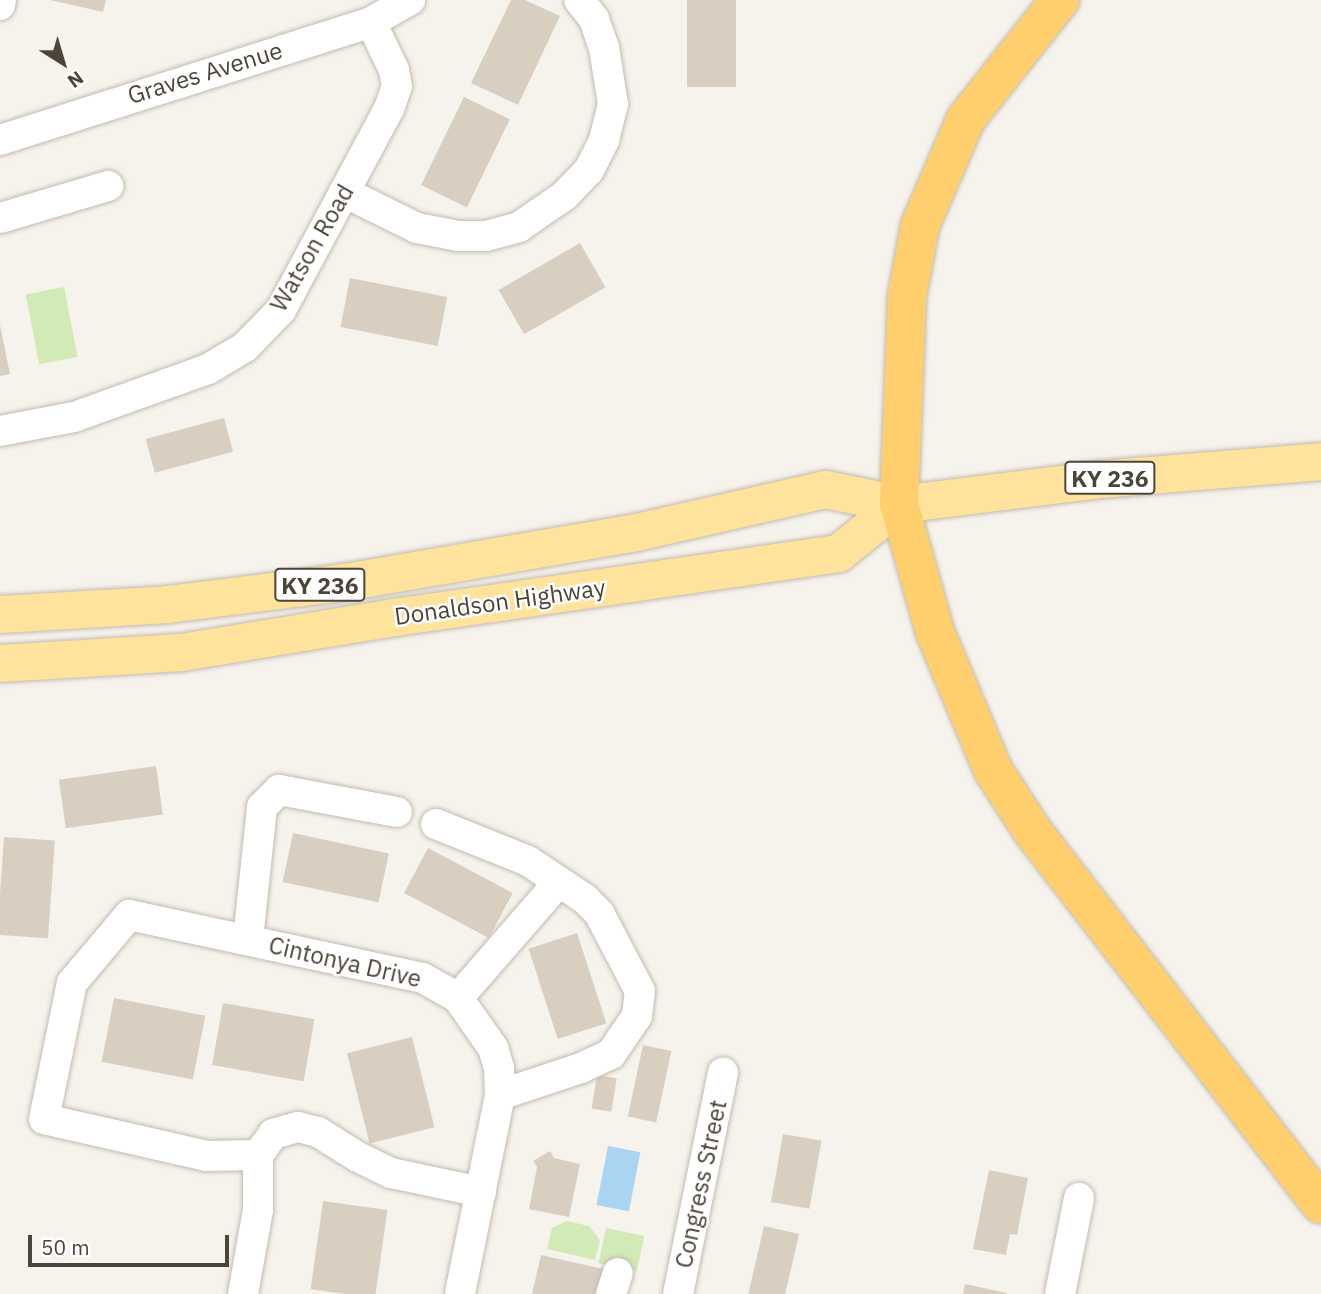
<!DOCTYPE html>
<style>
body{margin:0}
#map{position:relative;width:1321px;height:1294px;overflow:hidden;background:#f6f3ec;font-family:"IBM Plex Sans",sans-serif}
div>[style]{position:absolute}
.green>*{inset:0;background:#d2eab5;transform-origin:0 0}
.water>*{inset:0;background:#a9d4f2;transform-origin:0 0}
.building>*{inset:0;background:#d8cfc1;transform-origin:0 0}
.roads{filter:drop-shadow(0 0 2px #c2bbae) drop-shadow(0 0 2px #c2bbae)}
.minor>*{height:30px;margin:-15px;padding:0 15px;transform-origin:15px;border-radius:15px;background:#fff}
.major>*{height:37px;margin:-18.5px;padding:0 18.5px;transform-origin:18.5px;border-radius:18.5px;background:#ffe39c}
.highway>*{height:38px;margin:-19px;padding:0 19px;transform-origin:19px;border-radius:19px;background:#ffcf6e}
span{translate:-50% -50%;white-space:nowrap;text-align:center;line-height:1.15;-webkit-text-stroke:5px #fff;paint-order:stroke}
.shield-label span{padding:2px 5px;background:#fff;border:2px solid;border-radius:5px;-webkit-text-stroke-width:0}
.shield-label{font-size:23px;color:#4b4439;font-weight:700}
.street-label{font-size:24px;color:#4b4439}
.north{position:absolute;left:28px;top:28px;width:70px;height:70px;-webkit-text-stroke:5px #fff;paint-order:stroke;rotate:143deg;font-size:19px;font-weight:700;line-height:28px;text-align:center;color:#4b4439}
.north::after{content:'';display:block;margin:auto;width:24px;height:32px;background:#4b4439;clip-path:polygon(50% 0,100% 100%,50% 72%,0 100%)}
.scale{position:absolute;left:28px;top:1235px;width:201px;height:32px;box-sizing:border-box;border:4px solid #4b4439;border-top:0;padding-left:9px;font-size:21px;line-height:24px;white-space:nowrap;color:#4b4439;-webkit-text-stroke:5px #fff;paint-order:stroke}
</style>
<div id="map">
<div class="green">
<i style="left:64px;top:287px;width:71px;height:39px;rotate:79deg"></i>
<i style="clip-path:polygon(567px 1221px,589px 1226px,600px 1240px,595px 1260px,547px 1249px,552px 1228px)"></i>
<i style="left:606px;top:1228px;width:39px;height:36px;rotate:12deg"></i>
</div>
<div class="water">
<i style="left:608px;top:1146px;width:33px;height:60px;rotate:11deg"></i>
</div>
<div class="building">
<i style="clip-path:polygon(50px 0,106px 0,103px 12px)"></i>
<i style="clip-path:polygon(511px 0,525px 0,560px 16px,518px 105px,471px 83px)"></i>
<i style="left:687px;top:0;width:49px;height:87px"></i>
<i style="left:464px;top:97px;width:51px;height:98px;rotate:26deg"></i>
<i style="left:580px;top:243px;width:51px;height:94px;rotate:60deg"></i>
<i style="left:350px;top:278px;width:99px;height:50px;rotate:11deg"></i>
<i style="clip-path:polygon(0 325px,10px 374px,0 376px)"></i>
<i style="left:224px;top:418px;width:35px;height:81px;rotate:75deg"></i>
<i style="left:156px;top:766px;width:49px;height:98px;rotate:82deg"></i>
<i style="left:293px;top:833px;width:98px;height:50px;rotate:12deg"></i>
<i style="left:4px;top:837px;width:51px;height:98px;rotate:4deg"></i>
<i style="left:428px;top:848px;width:96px;height:51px;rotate:28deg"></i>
<i style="left:577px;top:933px;width:95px;height:51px;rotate:72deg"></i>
<i style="left:114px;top:998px;width:93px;height:65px;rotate:11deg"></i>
<i style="left:223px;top:1003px;width:93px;height:63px;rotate:10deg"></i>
<i style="left:412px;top:1037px;width:93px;height:67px;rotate:76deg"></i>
<i style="left:643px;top:1045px;width:29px;height:73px;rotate:12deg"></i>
<i style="left:597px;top:1075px;width:20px;height:34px;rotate:9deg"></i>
<i style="left:783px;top:1134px;width:39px;height:69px;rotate:10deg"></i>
<i style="clip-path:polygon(550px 1151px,554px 1158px,580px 1164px,569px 1217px,529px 1209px,537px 1167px,533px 1161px)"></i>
<i style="clip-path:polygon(989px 1170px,1028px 1178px,1017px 1235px,1010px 1234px,1006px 1255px,973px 1249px)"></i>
<i style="left:323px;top:1201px;width:65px;height:89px;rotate:8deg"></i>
<i style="left:764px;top:1226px;width:36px;height:70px;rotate:13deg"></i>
<i style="clip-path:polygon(541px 1255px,603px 1269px,598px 1294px,532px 1294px)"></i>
<i style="clip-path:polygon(965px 1284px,1007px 1293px,1007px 1294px,963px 1294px)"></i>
</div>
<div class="roads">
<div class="minor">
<i style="left:0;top:5px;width:5px;rotate:-79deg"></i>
<i style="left:0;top:140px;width:389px;rotate:-17.6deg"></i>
<i style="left:371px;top:22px;width:45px;rotate:-29.4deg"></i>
<i style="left:344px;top:192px;width:81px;rotate:26.3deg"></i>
<i style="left:417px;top:228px;width:42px;rotate:11deg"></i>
<i style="left:458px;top:236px;width:28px"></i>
<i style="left:486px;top:236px;width:34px;rotate:-15deg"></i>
<i style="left:519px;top:227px;width:55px;rotate:-34.6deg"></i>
<i style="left:564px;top:196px;width:36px;rotate:-46deg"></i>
<i style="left:589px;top:170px;width:34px;rotate:-63deg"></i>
<i style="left:604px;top:140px;width:37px;rotate:-76deg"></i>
<i style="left:613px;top:104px;width:57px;rotate:-99.1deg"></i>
<i style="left:604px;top:48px;width:31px;rotate:-109deg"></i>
<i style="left:594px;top:19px;width:24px;rotate:-128deg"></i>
<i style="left:0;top:218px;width:113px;rotate:-16.5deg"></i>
<i style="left:0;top:431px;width:75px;rotate:-10.7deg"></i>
<i style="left:74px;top:417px;width:142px;rotate:-19.7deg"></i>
<i style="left:208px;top:369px;width:43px;rotate:-30.7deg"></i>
<i style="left:245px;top:347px;width:52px;rotate:-45.8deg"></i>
<i style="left:281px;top:310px;width:228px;rotate:-61.8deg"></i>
<i style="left:389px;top:109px;width:24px;rotate:-71deg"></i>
<i style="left:397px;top:86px;width:16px;rotate:-101deg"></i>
<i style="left:394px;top:70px;width:53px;rotate:-115.6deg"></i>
<i style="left:436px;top:824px;width:99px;rotate:21.9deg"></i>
<i style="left:528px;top:861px;width:69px;rotate:33.7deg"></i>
<i style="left:585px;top:899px;width:20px;rotate:45deg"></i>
<i style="left:599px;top:913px;width:88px;rotate:62.3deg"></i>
<i style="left:640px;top:991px;width:25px;rotate:97deg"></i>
<i style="left:637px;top:1016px;width:46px;rotate:124.4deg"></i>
<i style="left:611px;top:1054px;width:33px;rotate:155deg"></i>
<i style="left:581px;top:1068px;width:85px;rotate:161.6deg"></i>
<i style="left:248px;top:939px;width:133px;rotate:-83.9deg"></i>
<i style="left:262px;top:807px;width:24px;rotate:-45deg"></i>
<i style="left:279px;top:790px;width:120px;rotate:10.6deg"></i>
<i style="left:458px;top:998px;width:154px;rotate:-49deg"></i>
<i style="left:258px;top:1155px;width:51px;rotate:178.9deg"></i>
<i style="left:207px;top:1156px;width:167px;rotate:-167.2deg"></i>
<i style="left:44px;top:1119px;width:139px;rotate:-78.4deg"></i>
<i style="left:72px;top:983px;width:89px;rotate:-50deg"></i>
<i style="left:129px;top:915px;width:301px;rotate:12.1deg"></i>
<i style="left:423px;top:978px;width:40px;rotate:29.7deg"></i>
<i style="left:458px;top:998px;width:61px;rotate:55deg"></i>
<i style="left:493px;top:1048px;width:21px;rotate:73deg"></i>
<i style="left:499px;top:1068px;width:27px;rotate:88deg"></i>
<i style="left:500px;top:1095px;width:203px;rotate:101.4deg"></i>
<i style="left:243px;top:1294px;width:85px;rotate:-79.9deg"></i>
<i style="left:258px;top:1210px;width:55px;rotate:-90deg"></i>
<i style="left:258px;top:1155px;width:26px;rotate:-54deg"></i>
<i style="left:273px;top:1134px;width:26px;rotate:-16deg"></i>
<i style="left:298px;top:1127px;width:21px;rotate:14deg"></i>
<i style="left:318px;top:1132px;width:47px;rotate:32deg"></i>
<i style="left:358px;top:1157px;width:37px;rotate:26deg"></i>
<i style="left:391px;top:1173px;width:92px;rotate:11.9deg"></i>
<i style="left:611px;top:1294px;width:22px;rotate:-72deg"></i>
<i style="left:678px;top:1294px;width:226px;rotate:-78.5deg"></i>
<i style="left:1060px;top:1294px;width:98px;rotate:-78.8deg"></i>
</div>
<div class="major">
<i style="left:0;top:614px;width:167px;rotate:-3.4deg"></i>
<i style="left:167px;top:604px;width:178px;rotate:-7.1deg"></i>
<i style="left:344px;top:582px;width:296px;rotate:-9.7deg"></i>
<i style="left:636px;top:532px;width:194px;rotate:-12.8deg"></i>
<i style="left:825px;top:489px;width:76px;rotate:11.5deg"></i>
<i style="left:899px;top:504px;width:202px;rotate:-7.1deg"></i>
<i style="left:1099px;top:479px;width:223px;rotate:-4.6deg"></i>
<i style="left:0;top:663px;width:181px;rotate:-3.5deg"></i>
<i style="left:181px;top:652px;width:216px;rotate:-9.3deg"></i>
<i style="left:394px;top:617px;width:449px;rotate:-8.2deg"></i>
<i style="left:838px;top:553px;width:78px;rotate:-38.8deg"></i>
</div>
<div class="highway">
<i style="left:1060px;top:0;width:152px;rotate:128.3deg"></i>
<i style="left:966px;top:119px;width:116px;rotate:113.3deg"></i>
<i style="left:920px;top:226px;width:71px;rotate:100.5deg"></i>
<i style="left:907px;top:296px;width:208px;rotate:92.2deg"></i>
<i style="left:899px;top:504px;width:133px;rotate:74.3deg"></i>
<i style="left:935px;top:632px;width:150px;rotate:67.2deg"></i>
<i style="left:993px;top:770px;width:74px;rotate:57.2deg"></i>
<i style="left:1033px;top:832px;width:470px;rotate:52.3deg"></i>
</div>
</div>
<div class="shield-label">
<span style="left:1110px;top:478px">KY 236</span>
<span style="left:320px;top:585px">KY 236</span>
</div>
<div class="street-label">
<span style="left:205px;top:73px;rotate:-17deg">Graves Avenue</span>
<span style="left:312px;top:248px;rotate:-60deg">Watson Road</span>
<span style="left:500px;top:602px;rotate:-8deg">Donaldson Highway</span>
<span style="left:345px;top:962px;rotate:13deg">Cintonya Drive</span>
<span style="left:701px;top:1184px;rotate:-78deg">Congress Street</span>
</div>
<div class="north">N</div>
<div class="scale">50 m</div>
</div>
